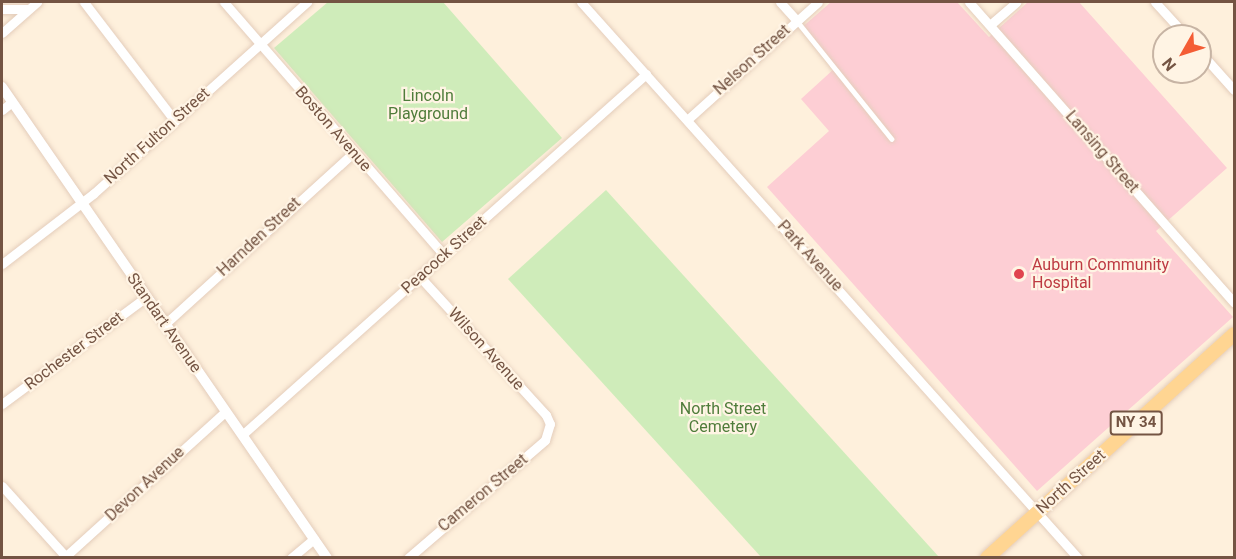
<!DOCTYPE html>
<style>
body{margin:0}
#map{position:relative;width:1236px;height:559px;overflow:hidden;background:#fef0dc;font-family:Roboto,sans-serif}
div>[style]{position:absolute}
.medical>*{inset:0;background:#fdced4}
.green>*{inset:0;background:#cfecba}
.roads{filter:drop-shadow(0 0 2px #e4cdbb) drop-shadow(0 0 2px #e4cdbb)}
.service>*{height:4.5px;margin:-2.25px;padding:0 2.25px;transform-origin:2.25px;border-radius:2.25px;background:#fff}
.minor>*{height:9px;margin:-4.5px;padding:0 4.5px;transform-origin:4.5px;border-radius:4.5px;background:#fff}
.tertiary>*{height:10px;margin:-5px;padding:0 5px;transform-origin:5px;border-radius:5px;background:#fff}
.primary>*{height:14px;margin:-7px;padding:0 7px;transform-origin:7px;border-radius:7px;background:#ffd592}
.dots>*{width:16px;height:16px;translate:-50% -50%;box-sizing:border-box;border:3px solid #fff4e4;border-radius:50%}
span{translate:-50% -50%;white-space:nowrap;text-align:center;line-height:1.15;-webkit-text-stroke:4.5px #fff4e4;paint-order:stroke}
.shield-label span{padding:2px 4px;background:#fff4e4;border:2px solid;border-radius:4px;-webkit-text-stroke-width:0}
.shield-label{font-size:15px;color:#745443;font-weight:700}
.street-label{font-size:16px;color:#745443}
.park-label{font-size:16px;color:#4f7c3a}
.health-label{font-size:16px;color:#be3a42}
.left{translate:0 -50%;text-align:left}
.frame{position:absolute;inset:0;border:3px solid #745443;pointer-events:none}
.north{position:absolute;left:1152px;top:24px;width:60px;height:60px;box-sizing:border-box;background:#fff4e4;border:2px solid #c7b4a4;border-radius:50%;rotate:231deg;font-size:16px;font-weight:700;line-height:24px;text-align:center;color:#745443}
.north::after{content:'';display:block;margin:auto;width:21px;height:27px;background:#f45d35;clip-path:polygon(50% 0,100% 100%,50% 72%,0 100%)}
</style>
<div id="map">
<div class="medical">
<i style="clip-path:polygon(831px 2px,957px 2px,989px 37px,1028px 2px,1079px 2px,1227px 168px,1156px 231px,1233px 317px,1037px 491px,767px 187px,829px 131px,801px 99px,835px 68px,800px 29px)"></i>
</div>
<div class="green">
<i style="clip-path:polygon(328px 2px,443px 2px,562px 138px,442px 242px,274px 48px)"></i>
<i style="clip-path:polygon(606px 190px,939px 557px,761px 557px,508px 279px)"></i>
</div>
<div class="roads">
<div class="service">
<i style="left:797px;top:21px;width:151px;rotate:51.2deg"></i>
</div>
<div class="minor">
<i style="left:84px;top:2px;width:150px;rotate:52.6deg"></i>
<i style="left:224px;top:2px;width:335px;rotate:49deg"></i>
<i style="left:581px;top:2px;width:746px;rotate:48.21deg"></i>
<i style="left:780px;top:2px;width:25px;rotate:48deg"></i>
<i style="left:969px;top:2px;width:401px;rotate:48.6deg"></i>
<i style="left:1155px;top:2px;width:46px;rotate:47.6deg"></i>
<i style="left:2px;top:9px;width:26px"></i>
<i style="left:990px;top:25px;width:35px;rotate:-41deg"></i>
<i style="left:2px;top:33px;width:47px;rotate:-41.5deg"></i>
<i style="left:1200px;top:52px;width:51px;rotate:48.2deg"></i>
<i style="left:2px;top:110px;width:13px;rotate:-39deg"></i>
<i style="left:687px;top:120px;width:176px;rotate:-42deg"></i>
<i style="left:2px;top:264px;width:115px;rotate:-37.6deg"></i>
<i style="left:93px;top:194px;width:288px;rotate:-41.9deg"></i>
<i style="left:165px;top:324px;width:256px;rotate:-42.3deg"></i>
<i style="left:2px;top:404px;width:179px;rotate:-36.6deg"></i>
<i style="left:242px;top:435px;width:542px;rotate:-41.78deg"></i>
<i style="left:2px;top:486px;width:97px;rotate:47.9deg"></i>
<i style="left:66px;top:556px;width:215px;rotate:-42.2deg"></i>
<i style="left:291px;top:558px;width:30px;rotate:-40deg"></i>
<i style="left:408px;top:558px;width:181px;rotate:-40.7deg"></i>
<i style="left:545px;top:440px;width:17px;rotate:-73deg"></i>
<i style="left:550px;top:424px;width:10px;rotate:-114deg"></i>
<i style="left:546px;top:415px;width:187px;rotate:-132.4deg"></i>
</div>
<div class="tertiary">
<i style="left:2px;top:87px;width:572px;rotate:55.39deg"></i>
</div>
<div class="primary">
<i style="left:987px;top:558px;width:333px;rotate:-42.2deg"></i>
</div>
</div>
<div class="dots">
<i style="left:1019px;top:274px;background:#e0444e"></i>
</div>
<div class="shield-label">
<span style="left:1136px;top:423px">NY 34</span>
</div>
<div class="street-label">
<span style="left:752px;top:60px;rotate:-42deg">Nelson Street</span>
<span style="left:333px;top:129px;rotate:49deg">Boston Avenue</span>
<span style="left:157px;top:136px;rotate:-42deg">North Fulton Street</span>
<span style="left:1102px;top:152px;rotate:49deg">Lansing Street</span>
<span style="left:259px;top:237px;rotate:-43deg">Harnden Street</span>
<span style="left:444px;top:255px;rotate:-42deg">Peacock Street</span>
<span style="left:810px;top:256px;rotate:48deg">Park Avenue</span>
<span style="left:164px;top:323px;rotate:55deg">Standart Avenue</span>
<span style="left:486px;top:349px;rotate:48deg">Wilson Avenue</span>
<span style="left:74px;top:351px;rotate:-37deg">Rochester Street</span>
<span style="left:1071px;top:482px;rotate:-42deg">North Street</span>
<span style="left:145px;top:484px;rotate:-43deg">Devon Avenue</span>
<span style="left:483px;top:493px;rotate:-40deg">Cameron Street</span>
</div>
<div class="park-label">
<span style="left:428px;top:105px">Lincoln<br>Playground</span>
<span style="left:723px;top:418px">North Street<br>Cemetery</span>
</div>
<div class="health-label">
<span class="left" style="left:1032px;top:274px">Auburn Community<br>Hospital</span>
</div>
<div class="frame"></div>
<div class="north">N</div>
</div>
